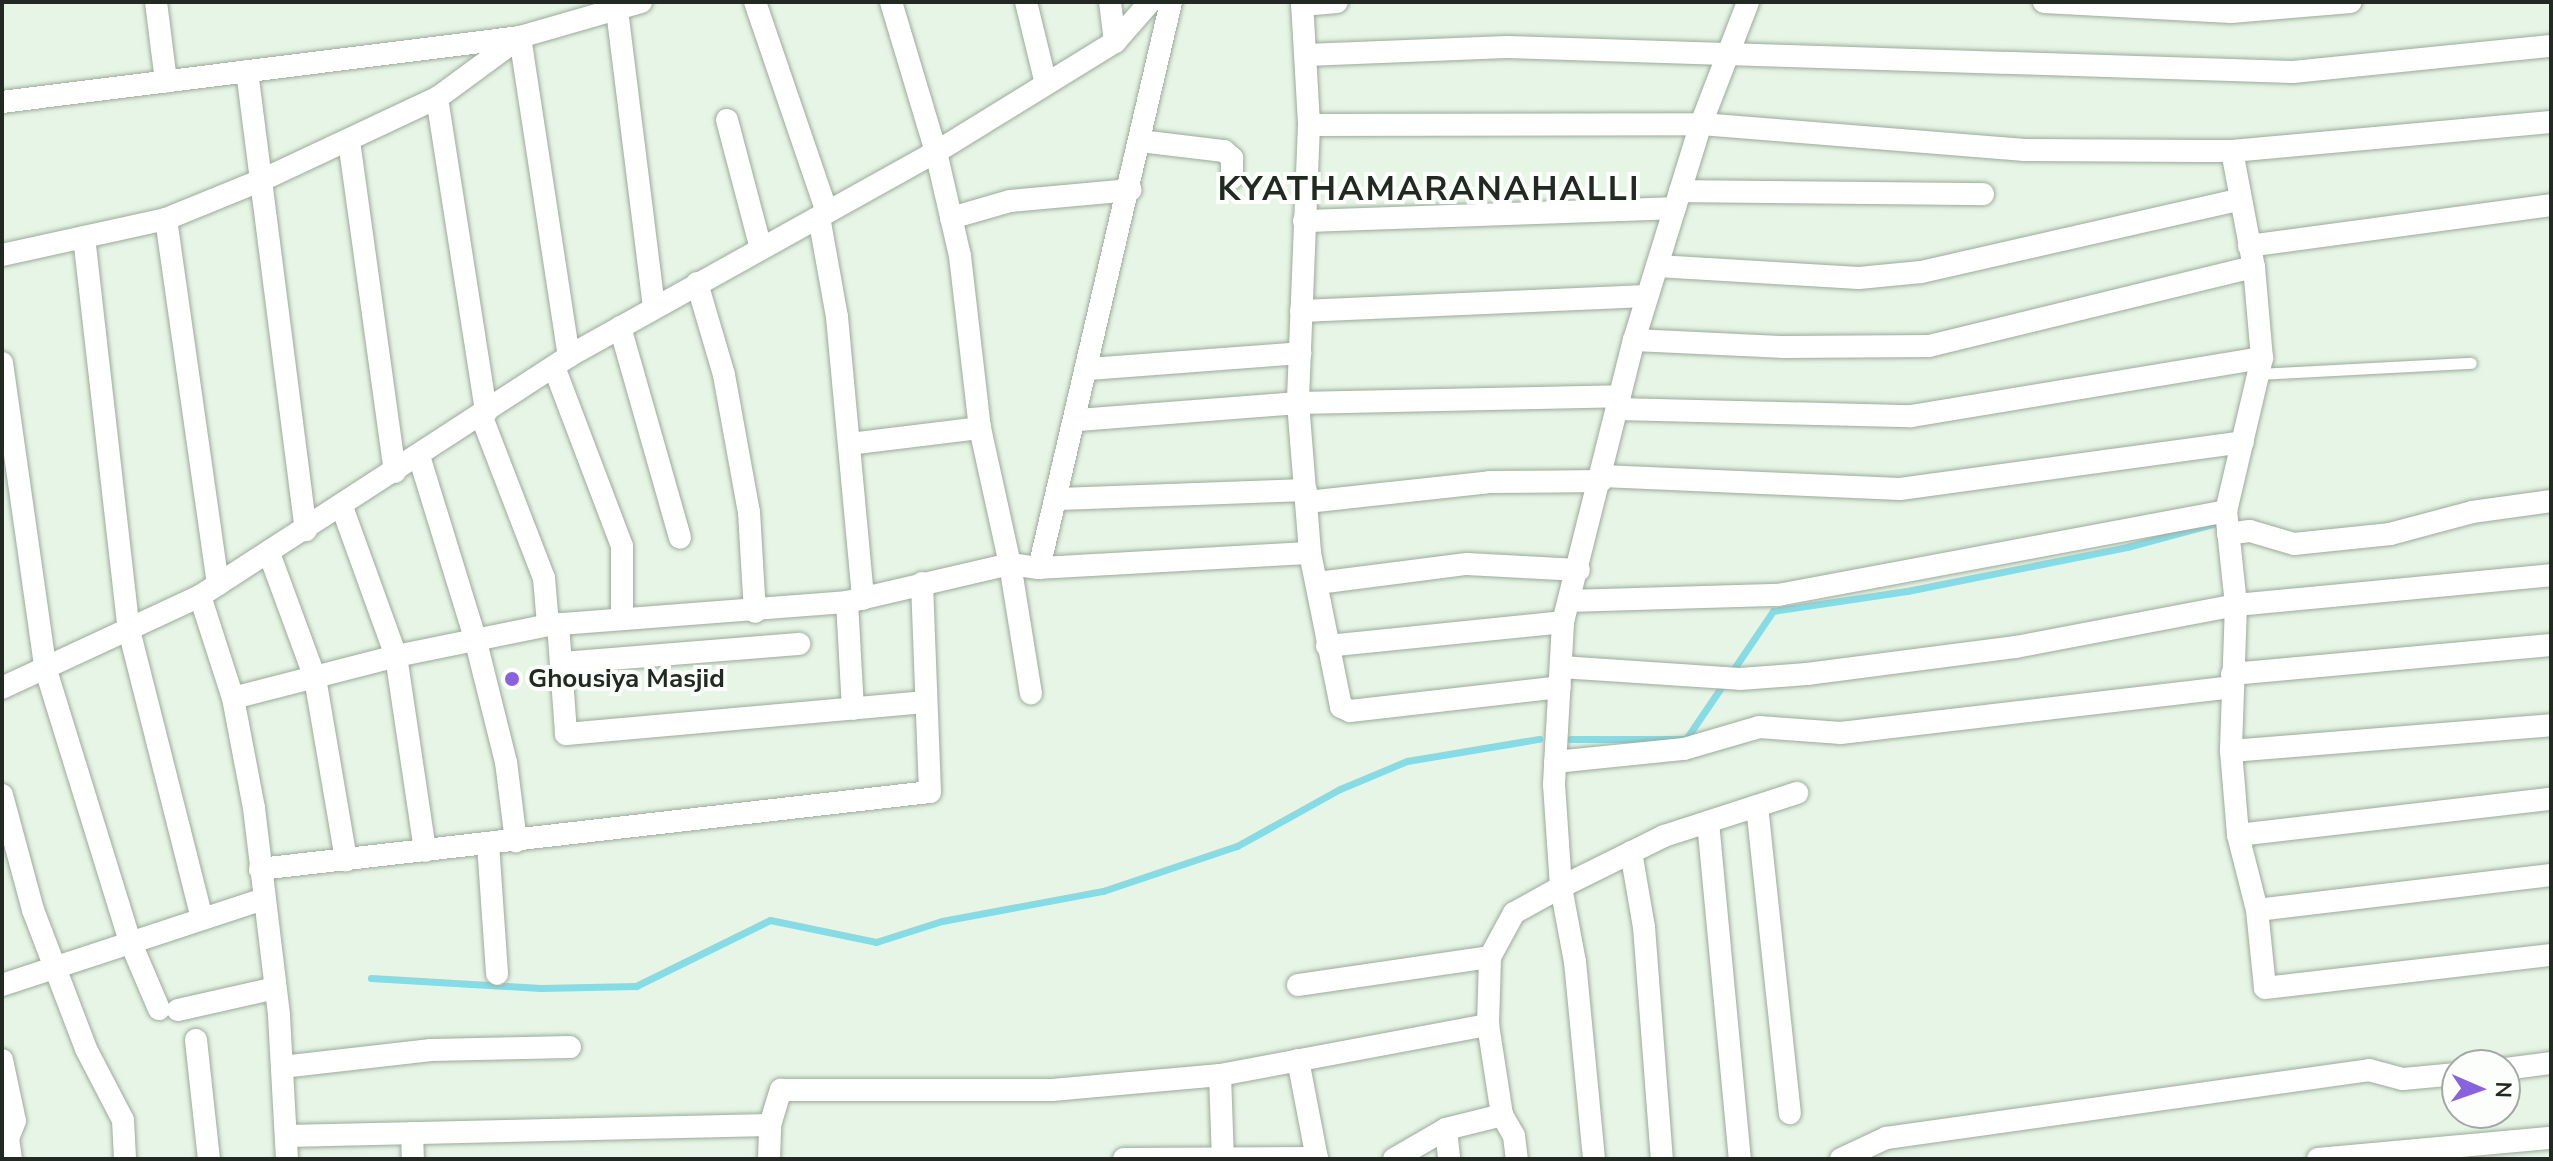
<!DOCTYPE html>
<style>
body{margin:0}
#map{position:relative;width:2553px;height:1161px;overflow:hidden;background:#e6f5e5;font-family:"Nunito Sans",sans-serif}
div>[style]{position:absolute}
.stream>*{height:7px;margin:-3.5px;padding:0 3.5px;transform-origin:3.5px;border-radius:3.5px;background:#87dbe4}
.roads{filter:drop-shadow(0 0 2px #9caa9c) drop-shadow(0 0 2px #9caa9c)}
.service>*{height:11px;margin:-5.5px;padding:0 5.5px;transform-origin:5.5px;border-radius:5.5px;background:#fff}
.minor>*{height:22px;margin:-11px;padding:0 11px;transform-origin:11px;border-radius:11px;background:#fff}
.dots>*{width:22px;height:22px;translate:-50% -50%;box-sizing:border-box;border:4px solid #fbfefb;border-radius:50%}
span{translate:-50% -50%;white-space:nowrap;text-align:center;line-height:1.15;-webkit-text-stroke:8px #fbfefb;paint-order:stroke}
.poi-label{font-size:26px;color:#222822;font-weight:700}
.left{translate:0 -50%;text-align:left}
.district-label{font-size:34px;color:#222822;font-weight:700;letter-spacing:2px}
.frame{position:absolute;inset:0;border:4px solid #222822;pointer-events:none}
.north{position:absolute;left:2441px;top:1049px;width:80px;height:80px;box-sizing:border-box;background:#fbfefb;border:2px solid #a4a8a4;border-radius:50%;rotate:92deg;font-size:22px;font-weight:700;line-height:32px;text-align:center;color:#222822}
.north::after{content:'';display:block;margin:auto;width:28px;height:36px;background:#8963de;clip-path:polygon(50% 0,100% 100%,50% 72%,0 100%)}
</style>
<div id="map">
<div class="stream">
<i style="left:1731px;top:673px;width:75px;rotate:-55.9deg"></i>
<i style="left:1773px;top:611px;width:135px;rotate:-8.5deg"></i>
<i style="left:1907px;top:591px;width:224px;rotate:-11.3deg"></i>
<i style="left:2127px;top:547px;width:89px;rotate:-15deg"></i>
<i style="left:1570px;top:739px;width:116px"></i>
<i style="left:1686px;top:739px;width:68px;rotate:-55.8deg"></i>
<i style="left:371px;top:978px;width:170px;rotate:3.4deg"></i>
<i style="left:541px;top:988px;width:95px;rotate:-1.2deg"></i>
<i style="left:636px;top:986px;width:149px;rotate:-26.2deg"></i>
<i style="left:770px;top:920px;width:108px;rotate:11.7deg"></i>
<i style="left:876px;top:942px;width:69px;rotate:-17.7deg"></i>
<i style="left:942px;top:921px;width:164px;rotate:-10.6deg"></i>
<i style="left:1103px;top:891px;width:141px;rotate:-18.6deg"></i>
<i style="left:1237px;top:846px;width:118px;rotate:-29deg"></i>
<i style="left:1340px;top:789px;width:73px;rotate:-22.7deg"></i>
<i style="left:1407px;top:761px;width:134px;rotate:-9.5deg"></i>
</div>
<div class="roads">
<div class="service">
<i style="left:2259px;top:374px;width:212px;rotate:-3deg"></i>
</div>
<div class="minor">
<i style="left:156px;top:2px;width:80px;rotate:82.8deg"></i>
<i style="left:616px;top:2px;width:307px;rotate:82.9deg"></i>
<i style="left:755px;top:2px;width:222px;rotate:71.1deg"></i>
<i style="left:891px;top:2px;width:157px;rotate:73.3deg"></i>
<i style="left:936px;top:152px;width:107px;rotate:77deg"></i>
<i style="left:960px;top:256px;width:173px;rotate:83.4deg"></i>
<i style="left:980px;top:428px;width:139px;rotate:77.6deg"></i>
<i style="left:1010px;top:564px;width:131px;rotate:80.8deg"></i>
<i style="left:1026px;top:2px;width:84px;rotate:76.3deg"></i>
<i style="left:1110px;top:2px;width:40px;rotate:82.9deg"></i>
<i style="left:1302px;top:2px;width:123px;rotate:86.7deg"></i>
<i style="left:1309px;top:125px;width:278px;rotate:92.3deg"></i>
<i style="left:1298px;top:403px;width:150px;rotate:85.4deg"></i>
<i style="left:1310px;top:553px;width:157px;rotate:78.6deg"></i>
<i style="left:1341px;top:707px;width:10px;rotate:24deg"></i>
<i style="left:1350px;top:711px;width:211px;rotate:-6.5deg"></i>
<i style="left:2044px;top:2px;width:187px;rotate:3.1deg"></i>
<i style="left:2231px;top:12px;width:120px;rotate:-4.8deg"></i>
<i style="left:1302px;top:5px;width:35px;rotate:-5deg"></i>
<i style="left:1306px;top:55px;width:201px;rotate:-2.3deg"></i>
<i style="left:1507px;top:47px;width:786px;rotate:1.82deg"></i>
<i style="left:2293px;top:72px;width:259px;rotate:-5.8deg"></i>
<i style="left:247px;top:71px;width:463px;rotate:82.7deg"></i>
<i style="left:437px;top:98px;width:318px;rotate:81.1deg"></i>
<i style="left:2px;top:102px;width:522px;rotate:-7.15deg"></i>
<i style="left:520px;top:37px;width:126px;rotate:-16.1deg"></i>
<i style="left:727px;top:120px;width:133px;rotate:75.2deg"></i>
<i style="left:1309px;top:125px;width:392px;rotate:-0.1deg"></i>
<i style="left:1701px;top:124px;width:325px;rotate:4.6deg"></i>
<i style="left:2025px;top:150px;width:207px;rotate:0.3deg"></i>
<i style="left:2232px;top:151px;width:320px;rotate:-5.2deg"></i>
<i style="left:349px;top:141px;width:334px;rotate:82.1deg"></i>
<i style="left:1140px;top:141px;width:85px;rotate:6.8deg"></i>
<i style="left:1224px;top:151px;width:11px;rotate:41deg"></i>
<i style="left:1232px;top:158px;width:20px;rotate:90deg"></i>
<i style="left:2232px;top:151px;width:118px;rotate:79.3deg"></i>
<i style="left:2254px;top:267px;width:91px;rotate:85deg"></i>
<i style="left:2262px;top:358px;width:157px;rotate:103.2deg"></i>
<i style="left:2226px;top:511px;width:95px;rotate:83.9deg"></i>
<i style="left:2236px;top:605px;width:146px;rotate:92deg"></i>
<i style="left:2231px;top:751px;width:84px;rotate:85.2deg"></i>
<i style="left:2238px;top:835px;width:77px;rotate:75.8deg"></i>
<i style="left:2257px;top:910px;width:78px;rotate:84.1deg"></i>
<i style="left:2265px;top:988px;width:288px;rotate:-6.6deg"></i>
<i style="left:1680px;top:191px;width:303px;rotate:0.6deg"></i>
<i style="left:819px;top:217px;width:102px;rotate:79.8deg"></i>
<i style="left:837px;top:317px;width:283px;rotate:84.7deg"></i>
<i style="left:951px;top:218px;width:61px;rotate:-16.1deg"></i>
<i style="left:1010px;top:201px;width:121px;rotate:-5.2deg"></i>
<i style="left:166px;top:219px;width:369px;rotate:81.9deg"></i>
<i style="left:1304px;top:221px;width:371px;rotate:-2deg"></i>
<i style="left:84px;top:237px;width:396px;rotate:83.5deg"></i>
<i style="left:129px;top:630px;width:297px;rotate:75.8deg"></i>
<i style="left:2249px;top:246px;width:305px;rotate:-7.7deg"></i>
<i style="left:2px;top:255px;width:168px;rotate:-12.4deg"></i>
<i style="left:166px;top:219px;width:106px;rotate:-22.2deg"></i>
<i style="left:264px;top:179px;width:191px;rotate:-25.1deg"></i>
<i style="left:437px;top:98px;width:103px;rotate:-36.3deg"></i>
<i style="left:520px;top:37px;width:323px;rotate:81.3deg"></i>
<i style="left:1657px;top:266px;width:202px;rotate:3.4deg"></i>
<i style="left:1859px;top:278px;width:62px;rotate:-5.5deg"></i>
<i style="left:1921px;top:272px;width:326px;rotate:-12.8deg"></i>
<i style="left:697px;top:283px;width:96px;rotate:73.6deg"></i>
<i style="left:724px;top:375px;width:139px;rotate:79.7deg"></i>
<i style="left:749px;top:512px;width:100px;rotate:86.6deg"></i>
<i style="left:1301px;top:311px;width:346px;rotate:-2.5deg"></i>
<i style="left:620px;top:327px;width:219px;rotate:74.1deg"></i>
<i style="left:1634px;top:340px;width:151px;rotate:2.7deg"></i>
<i style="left:1785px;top:347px;width:144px;rotate:-0.4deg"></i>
<i style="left:1929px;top:346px;width:334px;rotate:-13.7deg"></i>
<i style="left:2px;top:363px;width:307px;rotate:81.9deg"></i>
<i style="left:45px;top:667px;width:287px;rotate:72.8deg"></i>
<i style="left:130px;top:941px;width:74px;rotate:66.9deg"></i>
<i style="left:554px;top:367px;width:191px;rotate:69.2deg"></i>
<i style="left:622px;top:546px;width:71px;rotate:90deg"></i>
<i style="left:1089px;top:369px;width:212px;rotate:-4.3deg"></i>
<i style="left:1617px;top:409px;width:294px;rotate:1.4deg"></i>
<i style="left:1911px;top:416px;width:356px;rotate:-9.4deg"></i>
<i style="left:481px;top:415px;width:175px;rotate:68.9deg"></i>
<i style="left:544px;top:578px;width:47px;rotate:85.1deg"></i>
<i style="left:1078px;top:420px;width:221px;rotate:-4.4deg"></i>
<i style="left:1298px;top:403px;width:322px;rotate:-1.2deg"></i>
<i style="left:849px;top:444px;width:132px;rotate:-7deg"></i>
<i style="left:419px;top:456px;width:190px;rotate:72.9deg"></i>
<i style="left:475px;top:638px;width:128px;rotate:76deg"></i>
<i style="left:506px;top:762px;width:80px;rotate:82.8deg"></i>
<i style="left:1602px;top:476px;width:298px;rotate:2.5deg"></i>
<i style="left:1900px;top:489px;width:346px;rotate:-7.8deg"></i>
<i style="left:1059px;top:499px;width:247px;rotate:-2.1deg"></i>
<i style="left:1307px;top:502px;width:184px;rotate:-6.2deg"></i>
<i style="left:1490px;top:482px;width:111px;rotate:-0.5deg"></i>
<i style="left:342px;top:507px;width:158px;rotate:70.1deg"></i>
<i style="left:396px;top:656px;width:197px;rotate:81.5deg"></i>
<i style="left:2228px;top:534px;width:22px;rotate:-8deg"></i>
<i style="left:2250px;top:531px;width:46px;rotate:16.5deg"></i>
<i style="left:2294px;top:544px;width:97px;rotate:-5.9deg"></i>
<i style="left:2390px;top:534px;width:85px;rotate:-15deg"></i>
<i style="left:2472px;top:512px;width:80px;rotate:-7.9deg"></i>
<i style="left:269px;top:553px;width:133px;rotate:69.8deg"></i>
<i style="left:315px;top:678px;width:185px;rotate:80.3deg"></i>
<i style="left:1039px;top:568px;width:581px;rotate:-76.87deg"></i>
<i style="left:1318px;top:583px;width:150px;rotate:-7.3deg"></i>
<i style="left:1467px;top:564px;width:112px;rotate:3.1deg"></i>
<i style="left:200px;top:596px;width:107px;rotate:72.1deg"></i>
<i style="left:233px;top:698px;width:112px;rotate:79.2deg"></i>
<i style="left:254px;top:808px;width:209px;rotate:83.1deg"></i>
<i style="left:279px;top:1016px;width:143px;rotate:86.8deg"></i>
<i style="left:1570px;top:601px;width:208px;rotate:-1.7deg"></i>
<i style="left:1778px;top:595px;width:456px;rotate:-10.6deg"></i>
<i style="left:847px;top:602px;width:107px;rotate:86.8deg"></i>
<i style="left:558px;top:624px;width:110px;rotate:85.8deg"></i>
<i style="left:566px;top:734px;width:361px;rotate:-5.1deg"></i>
<i style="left:1327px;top:646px;width:237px;rotate:-5.8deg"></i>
<i style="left:561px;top:663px;width:239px;rotate:-4.6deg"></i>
<i style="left:1561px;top:667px;width:179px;rotate:3.8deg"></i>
<i style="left:1740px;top:679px;width:67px;rotate:-4.3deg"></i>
<i style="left:1807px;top:674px;width:211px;rotate:-7.4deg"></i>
<i style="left:2016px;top:647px;width:224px;rotate:-10.8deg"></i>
<i style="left:2236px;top:605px;width:316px;rotate:-5.4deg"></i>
<i style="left:2232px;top:674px;width:320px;rotate:-5.2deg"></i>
<i style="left:2px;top:688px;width:218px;rotate:-24.9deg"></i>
<i style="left:200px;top:596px;width:440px;rotate:-33deg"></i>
<i style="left:569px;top:356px;width:420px;rotate:-29.1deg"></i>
<i style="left:936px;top:152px;width:210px;rotate:-31.6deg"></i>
<i style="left:1115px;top:42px;width:53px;rotate:-48.8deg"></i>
<i style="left:233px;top:698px;width:168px;rotate:-14.4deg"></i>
<i style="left:396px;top:656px;width:155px;rotate:-11.5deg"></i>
<i style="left:548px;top:625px;width:300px;rotate:-4.4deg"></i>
<i style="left:847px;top:602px;width:167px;rotate:-13.1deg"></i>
<i style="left:1010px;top:564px;width:29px;rotate:8deg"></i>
<i style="left:1039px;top:568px;width:271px;rotate:-3.2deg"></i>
<i style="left:2231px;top:751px;width:321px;rotate:-4.6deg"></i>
<i style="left:1555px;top:762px;width:130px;rotate:-5.8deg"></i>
<i style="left:1684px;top:749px;width:78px;rotate:-16.3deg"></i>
<i style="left:1759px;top:727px;width:82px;rotate:4.2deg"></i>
<i style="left:1841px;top:733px;width:394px;rotate:-6.7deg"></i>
<i style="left:2px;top:795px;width:119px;rotate:74.9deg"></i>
<i style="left:33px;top:910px;width:149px;rotate:69.1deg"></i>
<i style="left:86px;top:1049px;width:80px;rotate:62.5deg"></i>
<i style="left:123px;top:1120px;width:39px;rotate:87deg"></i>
<i style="left:1757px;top:806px;width:309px;rotate:83.9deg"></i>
<i style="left:1708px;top:822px;width:339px;rotate:84.6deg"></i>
<i style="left:2238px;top:835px;width:315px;rotate:-6.6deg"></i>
<i style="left:488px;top:844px;width:130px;rotate:86deg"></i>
<i style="left:1631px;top:852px;width:76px;rotate:80.2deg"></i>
<i style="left:1644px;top:927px;width:233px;rotate:85.6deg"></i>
<i style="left:260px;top:869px;width:674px;rotate:-6.56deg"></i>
<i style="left:930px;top:792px;width:209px;rotate:-92.2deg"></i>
<i style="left:2257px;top:910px;width:296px;rotate:-6.8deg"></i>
<i style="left:2px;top:985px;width:275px;rotate:-18.2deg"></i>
<i style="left:1298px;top:985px;width:194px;rotate:-8.3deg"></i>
<i style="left:178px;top:1010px;width:100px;rotate:-12.7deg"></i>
<i style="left:196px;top:1040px;width:120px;rotate:83.8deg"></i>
<i style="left:2px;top:1060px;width:62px;rotate:78deg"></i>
<i style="left:15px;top:1121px;width:18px;rotate:112deg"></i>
<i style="left:8px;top:1138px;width:21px;rotate:82deg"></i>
<i style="left:1298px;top:1060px;width:101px;rotate:79.1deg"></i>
<i style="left:282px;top:1067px;width:150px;rotate:-6.5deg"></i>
<i style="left:431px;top:1050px;width:139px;rotate:-1.2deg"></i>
<i style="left:2505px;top:1069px;width:46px;rotate:-7.4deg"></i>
<i style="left:1220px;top:1075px;width:84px;rotate:88deg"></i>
<i style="left:1502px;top:1115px;width:24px;rotate:60deg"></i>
<i style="left:1514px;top:1136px;width:23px;rotate:83deg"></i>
<i style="left:1446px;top:1129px;width:30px;rotate:84deg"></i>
<i style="left:412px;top:1133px;width:26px;rotate:88deg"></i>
<i style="left:286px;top:1136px;width:484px;rotate:-1.3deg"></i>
<i style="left:769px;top:1159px;width:34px;rotate:-88deg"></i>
<i style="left:770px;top:1125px;width:37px;rotate:-73deg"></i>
<i style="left:781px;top:1090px;width:271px"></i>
<i style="left:1052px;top:1090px;width:169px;rotate:-5.1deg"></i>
<i style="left:1220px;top:1075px;width:273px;rotate:-10.6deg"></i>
<i style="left:1124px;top:1159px;width:193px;rotate:-0.3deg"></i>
<i style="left:1394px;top:1159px;width:60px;rotate:-30deg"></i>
<i style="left:1446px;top:1129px;width:58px;rotate:-14deg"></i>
<i style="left:1502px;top:1115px;width:91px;rotate:-98.8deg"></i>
<i style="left:1488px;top:1025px;width:68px;rotate:-88.3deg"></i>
<i style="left:1490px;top:957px;width:50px;rotate:-61.4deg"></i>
<i style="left:1514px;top:913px;width:54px;rotate:-29deg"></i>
<i style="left:1561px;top:887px;width:103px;rotate:-93.9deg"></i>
<i style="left:1554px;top:784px;width:162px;rotate:-86.8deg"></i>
<i style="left:1563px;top:622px;width:291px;rotate:-75.9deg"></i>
<i style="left:1634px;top:340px;width:226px;rotate:-72.8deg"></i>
<i style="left:1701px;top:124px;width:131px;rotate:-68.9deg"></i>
<i style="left:1594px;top:1159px;width:198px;rotate:-95.5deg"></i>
<i style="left:1575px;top:962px;width:76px;rotate:-100.6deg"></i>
<i style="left:1561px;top:887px;width:115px;rotate:-26.3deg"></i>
<i style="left:1664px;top:836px;width:140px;rotate:-17.9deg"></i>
<i style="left:1841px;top:1159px;width:50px;rotate:-25deg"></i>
<i style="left:1886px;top:1138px;width:488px;rotate:-8deg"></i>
<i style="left:2369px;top:1070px;width:35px;rotate:15deg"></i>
<i style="left:2403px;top:1079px;width:54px;rotate:-5.3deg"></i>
<i style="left:2318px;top:1159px;width:234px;rotate:-5.2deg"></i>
</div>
</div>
<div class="dots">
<i style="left:512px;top:679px;background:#8963de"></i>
</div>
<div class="poi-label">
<span class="left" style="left:528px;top:679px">Ghousiya Masjid</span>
</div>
<div class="district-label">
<span style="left:1429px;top:190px">KYATHAMARANAHALLI</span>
</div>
<div class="frame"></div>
<div class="north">N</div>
</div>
